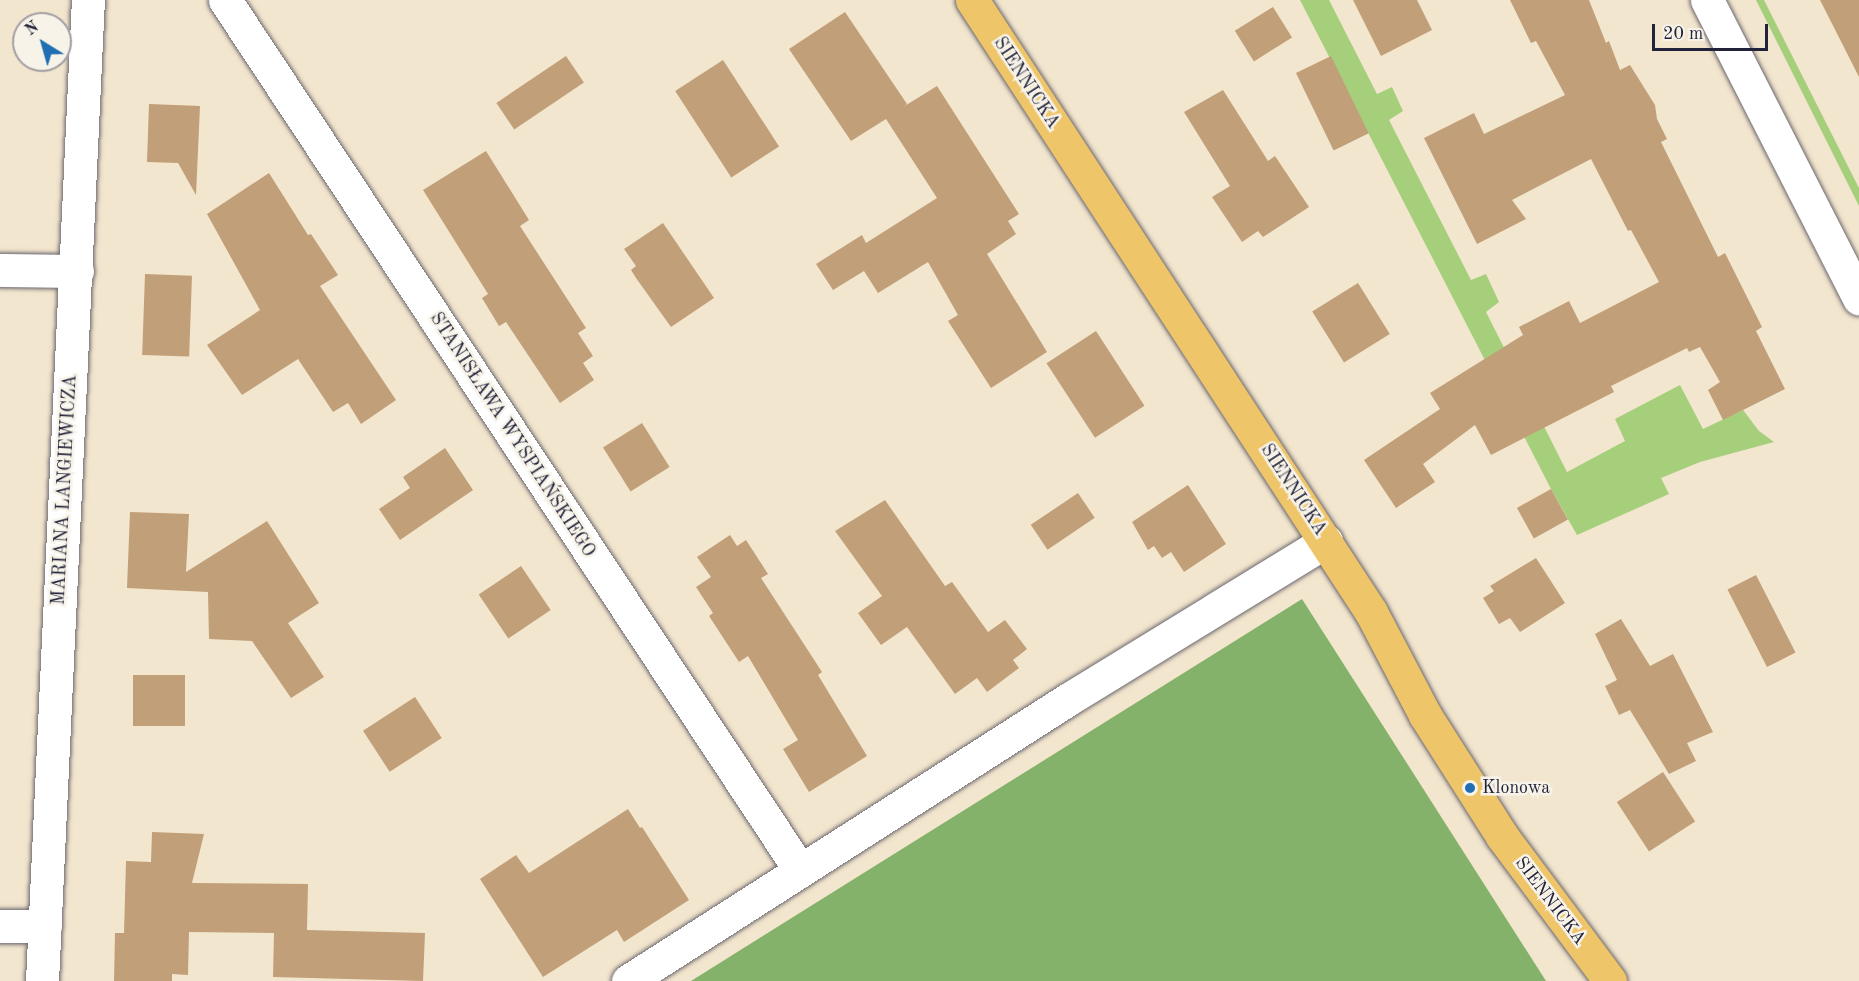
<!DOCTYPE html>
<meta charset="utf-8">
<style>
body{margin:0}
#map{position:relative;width:1859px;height:981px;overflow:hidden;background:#f3e6ce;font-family:"Old Standard TT",serif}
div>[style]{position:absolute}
.green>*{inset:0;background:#a5cf7b}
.forest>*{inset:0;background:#84b26b}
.building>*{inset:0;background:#c19f78;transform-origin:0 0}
.roads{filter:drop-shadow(0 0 2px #6b676e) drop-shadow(0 0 2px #6b676e)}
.minor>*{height:33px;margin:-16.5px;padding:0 16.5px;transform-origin:16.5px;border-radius:16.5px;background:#fff}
.major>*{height:33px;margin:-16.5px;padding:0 16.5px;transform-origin:16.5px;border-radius:16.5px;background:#eec569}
.dots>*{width:16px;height:16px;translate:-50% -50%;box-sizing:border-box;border:3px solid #f7f3e8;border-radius:50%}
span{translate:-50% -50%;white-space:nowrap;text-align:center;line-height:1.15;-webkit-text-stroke:5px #f7f3e8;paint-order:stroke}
.street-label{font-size:18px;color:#22223b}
.poi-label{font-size:18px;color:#22223b}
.left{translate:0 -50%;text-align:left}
.north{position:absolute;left:12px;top:12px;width:60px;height:60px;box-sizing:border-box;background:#f7f3e8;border:2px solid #a29fa3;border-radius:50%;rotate:323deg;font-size:16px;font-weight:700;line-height:24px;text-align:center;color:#22223b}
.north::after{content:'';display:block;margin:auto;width:21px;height:27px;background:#1f6fb2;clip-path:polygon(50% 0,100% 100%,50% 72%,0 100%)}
.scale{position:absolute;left:1652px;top:24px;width:116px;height:27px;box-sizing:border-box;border:3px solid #22223b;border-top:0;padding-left:8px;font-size:18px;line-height:21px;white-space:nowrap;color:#22223b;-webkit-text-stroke:4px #f7f3e8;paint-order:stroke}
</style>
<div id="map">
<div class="green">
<i style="clip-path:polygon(1300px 0,1329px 0,1377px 94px,1392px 87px,1403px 111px,1389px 120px,1471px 280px,1486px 274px,1499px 302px,1486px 312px,1567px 472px,1625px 441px,1615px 419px,1680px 385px,1703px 429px,1743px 410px,1759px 431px,1774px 442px,1700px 462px,1661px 478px,1669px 494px,1577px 535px,1551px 489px)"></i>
<i style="clip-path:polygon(1756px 0,1764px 0,1859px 188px,1859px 206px)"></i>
</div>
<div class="forest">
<i style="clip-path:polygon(1302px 599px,1546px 981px,691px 981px)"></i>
</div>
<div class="building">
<i style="clip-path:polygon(1353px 0,1417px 0,1432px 30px,1381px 56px)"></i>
<i style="clip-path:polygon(1510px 0,1589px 0,1606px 43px,1609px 41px,1620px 70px,1630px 65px,1655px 105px,1657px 119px,1667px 139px,1661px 142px,1718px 257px,1725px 253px,1762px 327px,1756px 331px,1785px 389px,1723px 420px,1708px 390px,1720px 382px,1700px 347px,1689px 352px,1687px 348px,1611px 386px,1614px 392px,1491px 455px,1475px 425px,1423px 464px,1435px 482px,1396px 508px,1364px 460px,1440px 409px,1430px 393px,1523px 335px,1519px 327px,1569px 301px,1580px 323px,1659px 282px,1631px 230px,1628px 231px,1591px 159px,1512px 200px,1526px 219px,1477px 244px,1424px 138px,1474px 113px,1484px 134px,1565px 95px,1536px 41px,1531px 43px)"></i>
<i style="clip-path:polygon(1820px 0,1859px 0,1859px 77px)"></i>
<i style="left:1273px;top:7px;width:36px;height:45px;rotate:58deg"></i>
<i style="clip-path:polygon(845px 12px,907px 104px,903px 107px,937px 86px,1019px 214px,1008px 221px,1016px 234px,987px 254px,1047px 352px,991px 388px,948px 321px,958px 315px,928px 262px,878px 293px,864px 271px,833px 290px,816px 264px,862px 235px,866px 243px,937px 198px,886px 119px,851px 141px,789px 49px)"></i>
<i style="left:566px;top:56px;width:32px;height:84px;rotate:56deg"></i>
<i style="left:1331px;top:56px;width:86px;height:39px;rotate:64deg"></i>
<i style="left:723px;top:60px;width:103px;height:57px;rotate:57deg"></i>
<i style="clip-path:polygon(1223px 90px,1268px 161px,1275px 156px,1309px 207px,1263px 237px,1258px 231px,1242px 242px,1212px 197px,1230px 186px,1184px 112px)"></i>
<i style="clip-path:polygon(149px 104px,200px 106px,196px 195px,178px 163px,147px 162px)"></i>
<i style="clip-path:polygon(486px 151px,529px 220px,520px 226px,586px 328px,578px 333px,593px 356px,583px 363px,594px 380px,560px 403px,506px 322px,499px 326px,482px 298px,488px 294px,423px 190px)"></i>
<i style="clip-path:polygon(269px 173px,308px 235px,311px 234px,338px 275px,320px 286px,396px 400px,361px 424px,348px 403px,333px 412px,298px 359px,242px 395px,207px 345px,260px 310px,207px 214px)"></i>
<i style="clip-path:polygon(663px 223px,714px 298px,671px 327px,636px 278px,631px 270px,636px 266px,624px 249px)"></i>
<i style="left:145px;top:274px;width:47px;height:81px;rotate:2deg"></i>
<i style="left:1358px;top:283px;width:60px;height:54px;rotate:58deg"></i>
<i style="left:1096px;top:331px;width:89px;height:59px;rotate:57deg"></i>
<i style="left:642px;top:423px;width:52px;height:46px;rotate:58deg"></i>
<i style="clip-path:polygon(445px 448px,473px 490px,400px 540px,379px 509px,410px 488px,403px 477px)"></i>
<i style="clip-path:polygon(1188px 485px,1226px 544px,1184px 572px,1171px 552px,1162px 558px,1154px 546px,1148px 550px,1132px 522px)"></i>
<i style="left:1551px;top:489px;width:35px;height:39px;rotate:61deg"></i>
<i style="left:1078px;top:493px;width:30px;height:57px;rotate:56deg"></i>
<i style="clip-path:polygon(885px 500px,945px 586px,952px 582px,988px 632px,1005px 620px,1027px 649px,1013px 660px,1019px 668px,987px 692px,977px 678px,955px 694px,907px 627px,881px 645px,858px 613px,882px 596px,835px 531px)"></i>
<i style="clip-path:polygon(130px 512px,189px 514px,186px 572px,267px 521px,319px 603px,288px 623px,324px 677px,291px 698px,252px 641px,209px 639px,208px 592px,127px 588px)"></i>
<i style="clip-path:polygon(730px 535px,737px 546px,746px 540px,768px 574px,761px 578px,822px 672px,818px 675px,867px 756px,809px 792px,783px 749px,798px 740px,748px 656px,739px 662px,709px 616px,713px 613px,696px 587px,711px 577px,697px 557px)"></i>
<i style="clip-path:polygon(1536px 558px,1565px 603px,1520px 632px,1510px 618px,1499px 624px,1483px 598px,1494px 591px,1490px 586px)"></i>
<i style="left:521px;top:566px;width:53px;height:51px;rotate:56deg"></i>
<i style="left:1756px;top:575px;width:87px;height:32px;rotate:63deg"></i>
<i style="clip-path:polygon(1621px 619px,1650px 666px,1673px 654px,1713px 732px,1687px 743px,1696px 761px,1669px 774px,1630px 710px,1619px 715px,1605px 686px,1617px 680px,1595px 634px)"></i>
<i style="left:133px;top:675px;width:52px;height:51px"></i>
<i style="left:415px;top:697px;width:49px;height:62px;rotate:57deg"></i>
<i style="left:1663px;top:772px;width:59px;height:55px;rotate:57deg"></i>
<i style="clip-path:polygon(628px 809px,640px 828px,642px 827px,689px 900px,624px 942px,617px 930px,543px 977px,480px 879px,516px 855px,529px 873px)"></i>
<i style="clip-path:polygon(152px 832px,204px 834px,192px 883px,308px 884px,307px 930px,425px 933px,423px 981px,273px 977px,274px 933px,189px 932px,188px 975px,172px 974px,172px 981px,114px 981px,115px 933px,124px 933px,126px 861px,151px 862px)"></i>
</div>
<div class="roads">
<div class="minor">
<i style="left:225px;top:0;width:1043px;rotate:56.54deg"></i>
<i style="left:1707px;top:0;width:335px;rotate:63deg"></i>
<i style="left:0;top:270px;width:77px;rotate:0.7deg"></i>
<i style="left:0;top:926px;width:45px"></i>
<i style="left:42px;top:981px;width:982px;rotate:-87.32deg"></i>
<i style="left:628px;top:981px;width:521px;rotate:-32.62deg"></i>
<i style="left:1067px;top:700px;width:304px;rotate:-31.5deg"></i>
</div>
<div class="major">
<i style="left:972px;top:0;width:731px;rotate:56.9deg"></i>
<i style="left:1371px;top:612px;width:116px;rotate:62.3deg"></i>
<i style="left:1425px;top:715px;width:143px;rotate:57.5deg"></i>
<i style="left:1502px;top:836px;width:181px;rotate:53.3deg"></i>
</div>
</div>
<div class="dots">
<i style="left:1470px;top:788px;background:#1f6fb2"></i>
</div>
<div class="street-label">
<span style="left:1026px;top:83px;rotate:57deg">SIENNICKA</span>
<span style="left:512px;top:435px;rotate:57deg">STANISŁAWA WYSPIAŃSKIEGO</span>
<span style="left:65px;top:490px;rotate:-87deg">MARIANA LANGIEWICZA</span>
<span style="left:1293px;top:490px;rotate:57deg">SIENNICKA</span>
<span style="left:1550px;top:901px;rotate:53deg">SIENNICKA</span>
</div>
<div class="poi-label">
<span class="left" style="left:1482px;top:788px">Klonowa</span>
</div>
<div class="north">N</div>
<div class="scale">20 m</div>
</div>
